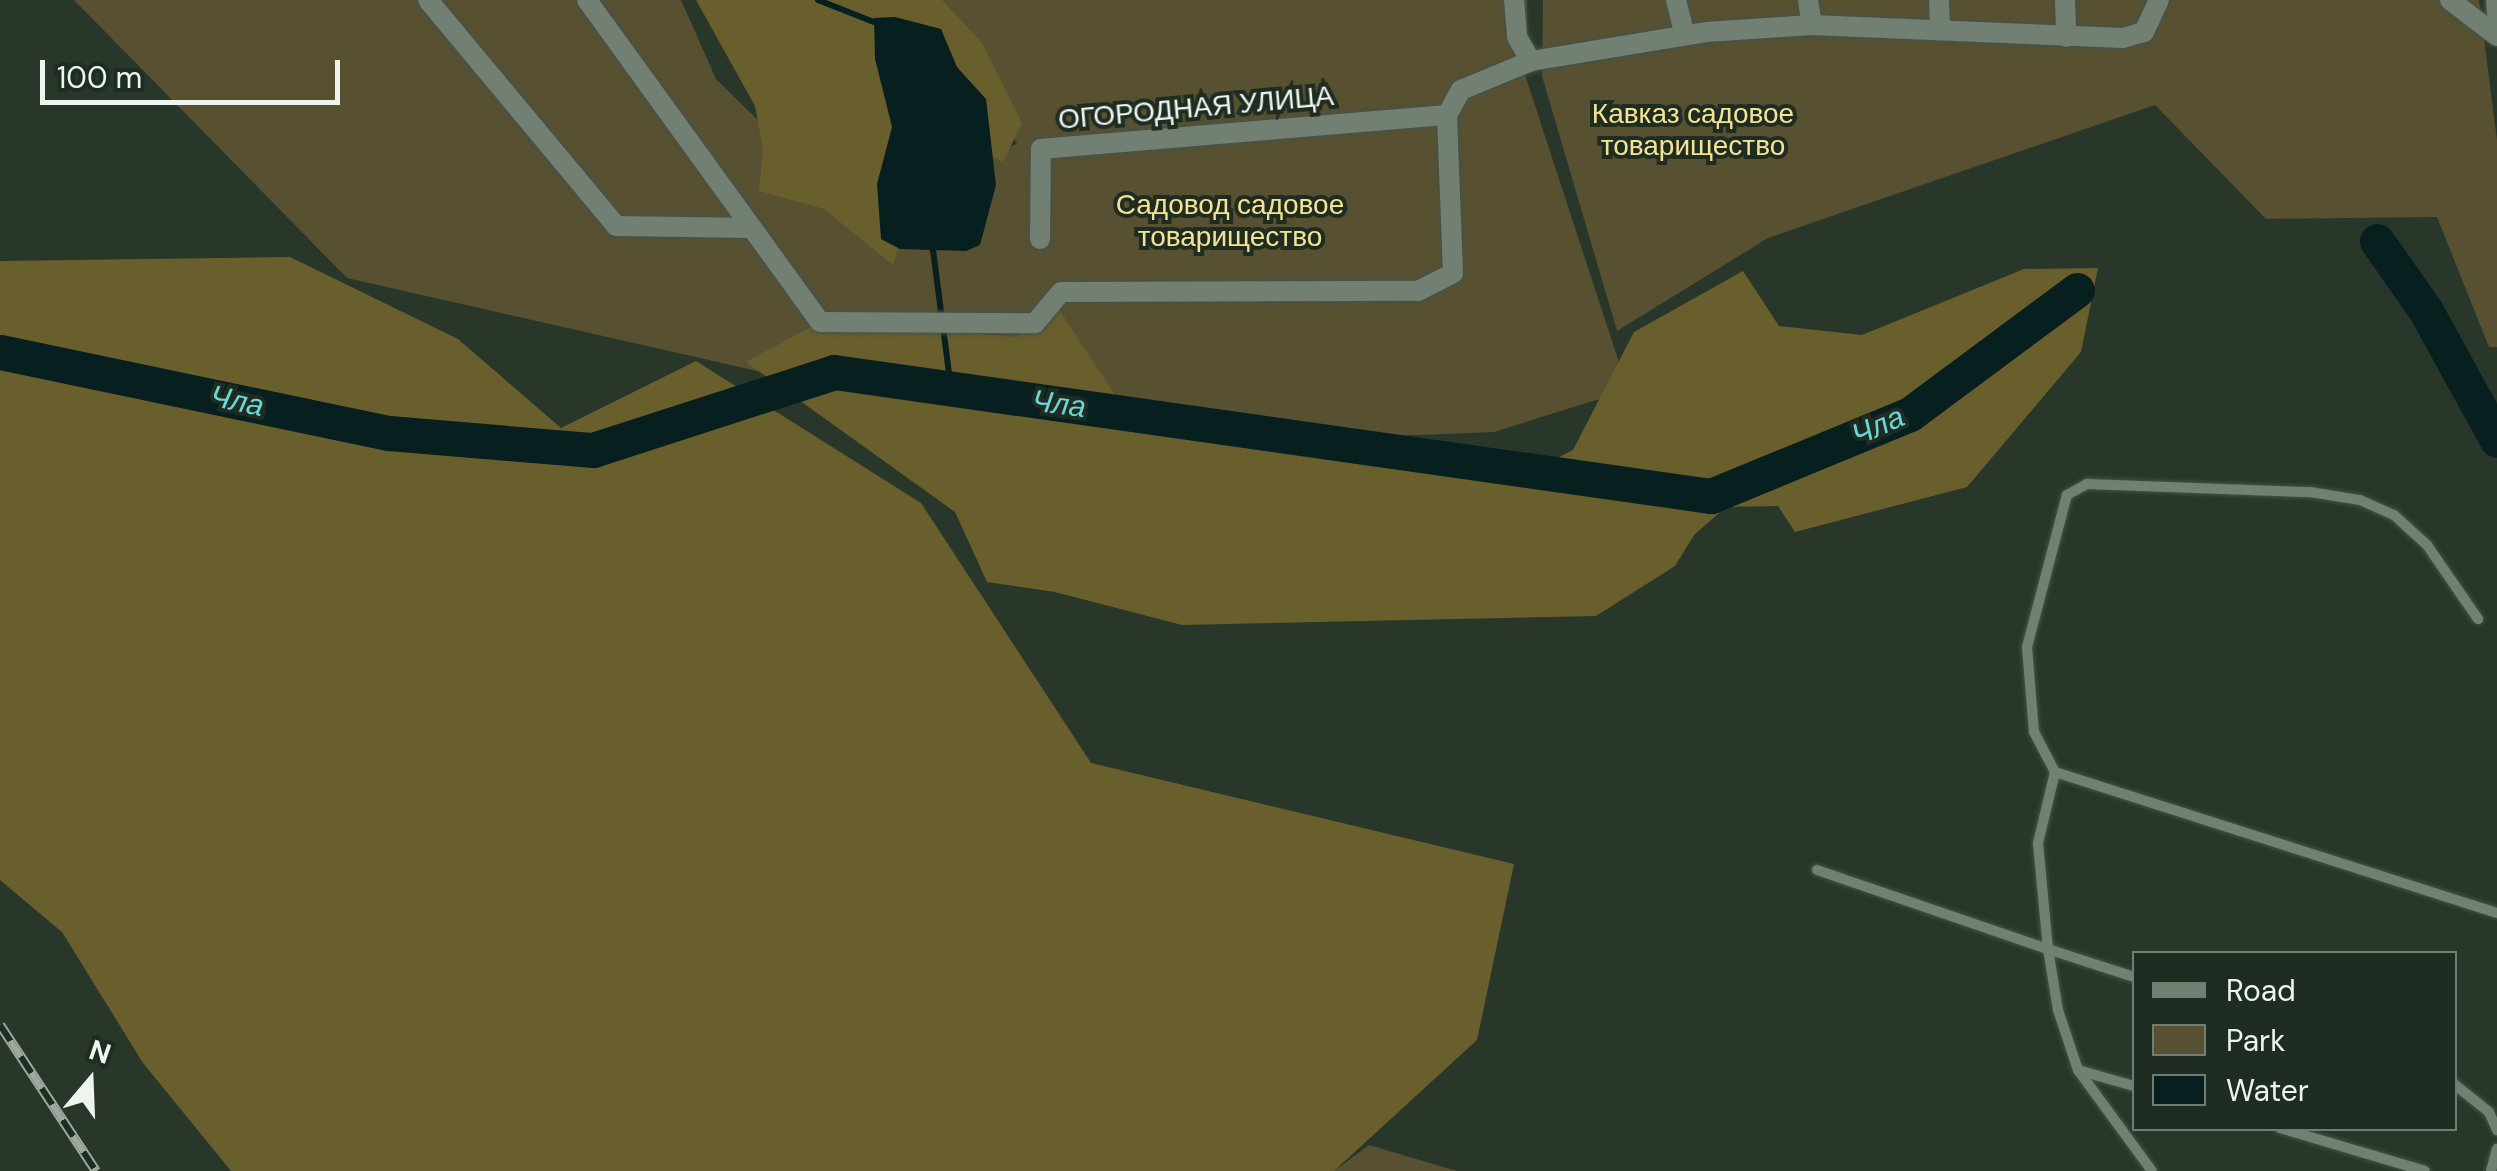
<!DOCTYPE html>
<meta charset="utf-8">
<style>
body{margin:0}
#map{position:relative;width:2497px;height:1171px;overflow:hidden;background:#29362a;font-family:"DM Sans",sans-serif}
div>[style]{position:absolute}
.green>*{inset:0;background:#585131}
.forest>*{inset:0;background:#695f2d}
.water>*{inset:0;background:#081f1f}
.stream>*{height:6px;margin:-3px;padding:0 3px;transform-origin:3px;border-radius:3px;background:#081f1f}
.river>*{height:35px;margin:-17.5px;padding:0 17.5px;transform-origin:17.5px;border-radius:17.5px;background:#081f1f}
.roads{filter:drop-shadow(0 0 2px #465248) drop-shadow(0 0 2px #465248)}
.lane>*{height:10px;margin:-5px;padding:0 5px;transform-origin:5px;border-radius:5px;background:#718072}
.street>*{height:20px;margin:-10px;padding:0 10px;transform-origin:10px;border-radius:10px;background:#718072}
.rail>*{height:10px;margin-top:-5px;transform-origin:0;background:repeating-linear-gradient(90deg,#1f2c21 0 19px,#9ea89f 0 38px);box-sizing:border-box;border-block:2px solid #9ea89f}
span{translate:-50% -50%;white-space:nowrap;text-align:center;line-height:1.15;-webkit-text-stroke:8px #1f2c21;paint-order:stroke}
.street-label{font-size:28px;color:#edf5ee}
.park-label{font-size:28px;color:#f5e395}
.water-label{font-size:30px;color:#6ad8db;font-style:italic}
.legend{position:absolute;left:2132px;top:951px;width:325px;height:180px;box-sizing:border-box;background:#1f2c21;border:2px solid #717c73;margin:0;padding:12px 18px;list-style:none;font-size:30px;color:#edf5ee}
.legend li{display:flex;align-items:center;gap:20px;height:50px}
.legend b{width:50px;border:2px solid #717c73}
.north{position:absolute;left:40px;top:1031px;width:100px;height:100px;-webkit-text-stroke:8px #1f2c21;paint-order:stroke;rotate:19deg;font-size:28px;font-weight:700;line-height:40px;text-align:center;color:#edf5ee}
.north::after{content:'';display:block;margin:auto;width:35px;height:45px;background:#edf5ee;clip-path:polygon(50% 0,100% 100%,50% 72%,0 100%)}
.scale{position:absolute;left:40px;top:60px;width:300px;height:45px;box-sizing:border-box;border:5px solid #edf5ee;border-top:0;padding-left:12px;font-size:30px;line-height:35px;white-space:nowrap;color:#edf5ee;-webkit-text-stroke:8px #1f2c21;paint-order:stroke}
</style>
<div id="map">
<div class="green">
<i style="clip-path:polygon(74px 0,681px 0,716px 79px,824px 185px,890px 192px,1017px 144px,939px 0,1527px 0,1526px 78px,1628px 390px,1494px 432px,1097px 448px,347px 278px)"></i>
<i style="clip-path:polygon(1543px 0,2479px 0,2497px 140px,2497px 347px,2489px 347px,2437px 217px,2266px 219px,2155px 105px,1768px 238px,1617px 331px,1542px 76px)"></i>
<i style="clip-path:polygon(1369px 1145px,1457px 1171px,1334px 1171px)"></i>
</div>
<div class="forest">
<i style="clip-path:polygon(696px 0,942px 0,982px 43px,1022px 123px,1003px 162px,890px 97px,902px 236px,893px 265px,824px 209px,759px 191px,763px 150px,755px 106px)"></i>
<i style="clip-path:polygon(290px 257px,458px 339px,561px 428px,696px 361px,921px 503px,1091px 763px,1514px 864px,1477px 1040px,1334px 1171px,231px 1171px,143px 1063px,62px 932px,0 880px,0 261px)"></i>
<i style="clip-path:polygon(2098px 268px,2081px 352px,1967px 487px,1795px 532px,1778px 506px,1726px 507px,1694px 535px,1675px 566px,1596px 616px,1182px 625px,1055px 592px,987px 582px,955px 512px,746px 362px,820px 322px,1017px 337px,1056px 305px,1121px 404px,1518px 452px,1538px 468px,1573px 450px,1634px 332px,1743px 271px,1779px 326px,1862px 335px,2024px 269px)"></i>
</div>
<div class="water">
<i style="clip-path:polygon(895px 17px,941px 29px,957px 67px,986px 99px,996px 185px,980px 245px,966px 251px,900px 249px,881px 239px,877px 184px,892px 127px,875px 59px,874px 18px)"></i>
</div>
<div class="stream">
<i style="left:818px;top:0;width:62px;rotate:21.6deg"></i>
<i style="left:938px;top:244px;width:8px;rotate:130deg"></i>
<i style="left:933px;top:250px;width:140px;rotate:82.6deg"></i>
</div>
<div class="river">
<i style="left:2377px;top:241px;width:85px;rotate:55deg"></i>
<i style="left:2426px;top:311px;width:147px;rotate:61.2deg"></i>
<i style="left:0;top:352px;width:397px;rotate:11.8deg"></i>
<i style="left:389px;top:433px;width:205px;rotate:4.8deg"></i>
<i style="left:593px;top:450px;width:253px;rotate:-17.9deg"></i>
<i style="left:834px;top:372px;width:886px;rotate:8.05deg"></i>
<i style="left:1711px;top:496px;width:215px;rotate:-22.4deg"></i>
<i style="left:1910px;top:414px;width:208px;rotate:-36.6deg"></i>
</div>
<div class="roads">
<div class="lane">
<i style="left:2055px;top:772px;width:464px;rotate:17.7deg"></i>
<i style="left:1817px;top:870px;width:244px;rotate:18.9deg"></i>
<i style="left:2048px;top:949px;width:62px;rotate:80.7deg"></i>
<i style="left:2058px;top:1010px;width:63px;rotate:71.6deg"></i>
<i style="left:2134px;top:977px;width:90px;rotate:-162deg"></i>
<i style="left:2048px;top:949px;width:106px;rotate:-95.4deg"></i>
<i style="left:2038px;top:843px;width:73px;rotate:-76.5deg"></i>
<i style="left:2055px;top:772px;width:45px;rotate:-117.7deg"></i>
<i style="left:2034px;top:732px;width:85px;rotate:-94.7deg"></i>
<i style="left:2027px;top:647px;width:157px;rotate:-75.3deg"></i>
<i style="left:2067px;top:495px;width:23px;rotate:-29deg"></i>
<i style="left:2087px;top:484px;width:223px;rotate:2.1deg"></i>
<i style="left:2310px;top:492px;width:51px;rotate:9.1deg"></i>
<i style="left:2360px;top:500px;width:37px;rotate:24deg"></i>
<i style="left:2394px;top:515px;width:45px;rotate:42.3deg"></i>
<i style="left:2427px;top:545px;width:90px;rotate:55.4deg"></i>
<i style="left:2454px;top:1084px;width:45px;rotate:38.7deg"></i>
<i style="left:2489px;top:1112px;width:20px;rotate:66deg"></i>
<i style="left:2134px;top:1086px;width:58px;rotate:-164.1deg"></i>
<i style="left:2078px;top:1070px;width:125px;rotate:53.8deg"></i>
<i style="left:2280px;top:1128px;width:151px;rotate:16.5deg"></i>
<i style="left:2491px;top:1171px;width:23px;rotate:-75deg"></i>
</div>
<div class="street">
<i style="left:428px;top:0;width:294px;rotate:50.2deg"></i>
<i style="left:616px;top:226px;width:136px;rotate:0.8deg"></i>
<i style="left:587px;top:0;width:397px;rotate:54.1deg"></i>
<i style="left:820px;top:322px;width:215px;rotate:0.3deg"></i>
<i style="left:1035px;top:323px;width:40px;rotate:-50deg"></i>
<i style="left:1061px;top:292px;width:357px;rotate:-0.2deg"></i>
<i style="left:1418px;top:291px;width:39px;rotate:-27deg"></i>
<i style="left:1453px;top:273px;width:158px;rotate:-92.2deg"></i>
<i style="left:1447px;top:115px;width:29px;rotate:-61deg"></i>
<i style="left:1461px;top:90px;width:76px;rotate:-22.5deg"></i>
<i style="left:1531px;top:61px;width:177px;rotate:-9.4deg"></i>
<i style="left:1706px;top:32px;width:106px;rotate:-3.8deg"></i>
<i style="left:1812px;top:25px;width:311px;rotate:2.4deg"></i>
<i style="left:2123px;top:38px;width:22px;rotate:-16deg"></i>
<i style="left:2144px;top:32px;width:35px;rotate:-65deg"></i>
<i style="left:1514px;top:0;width:37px;rotate:85deg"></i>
<i style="left:1517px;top:37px;width:28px;rotate:60deg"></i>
<i style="left:1676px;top:0;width:36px;rotate:76deg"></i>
<i style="left:1808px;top:0;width:25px;rotate:81deg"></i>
<i style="left:1939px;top:0;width:29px;rotate:88deg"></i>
<i style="left:2065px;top:0;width:37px;rotate:88deg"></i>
<i style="left:2450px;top:0;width:59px;rotate:37.5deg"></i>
<i style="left:2496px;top:0;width:14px;rotate:86deg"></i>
<i style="left:1040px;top:239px;width:90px;rotate:-89.4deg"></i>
<i style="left:1041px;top:149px;width:407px;rotate:-4.8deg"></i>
</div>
</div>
<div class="rail">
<i style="left:0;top:1025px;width:175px;rotate:56.7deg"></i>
</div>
<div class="street-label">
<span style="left:1196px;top:108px;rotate:-5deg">ОГОРОДНАЯ УЛИЦА</span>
</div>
<div class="park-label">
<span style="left:1693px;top:130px">Кавказ садовое<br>товарищество</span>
<span style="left:1230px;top:221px">Садовод садовое<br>товарищество</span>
</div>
<div class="water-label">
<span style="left:237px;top:401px;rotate:12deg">Чла</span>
<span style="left:1059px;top:404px;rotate:8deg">Чла</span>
<span style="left:1878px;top:426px;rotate:-24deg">Чла</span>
</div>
<ul class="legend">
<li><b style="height:12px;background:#718072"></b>Road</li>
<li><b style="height:28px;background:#585131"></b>Park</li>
<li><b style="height:28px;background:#081f1f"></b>Water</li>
</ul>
<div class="north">N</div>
<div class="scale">100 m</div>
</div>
